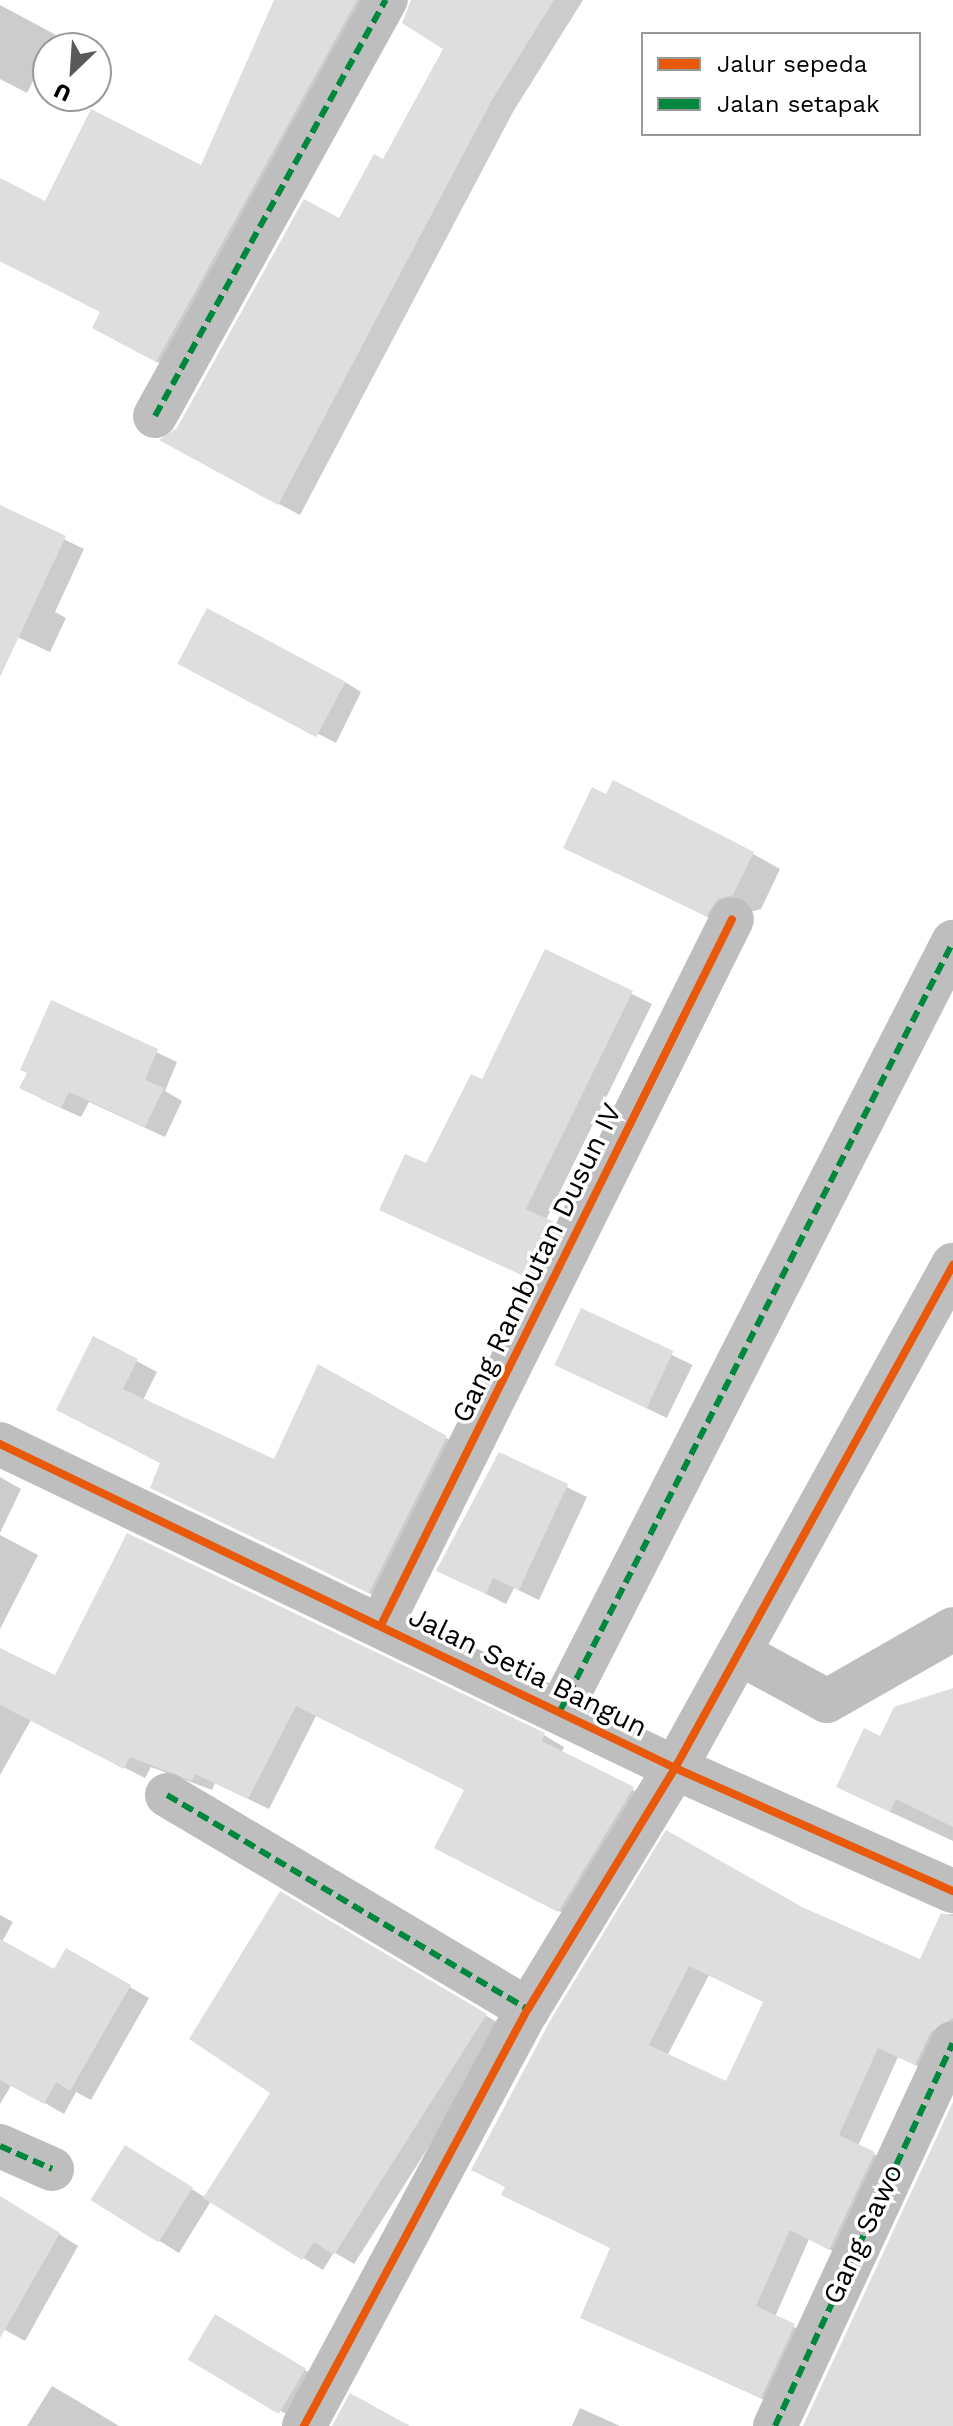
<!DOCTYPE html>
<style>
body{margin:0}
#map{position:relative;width:953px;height:2426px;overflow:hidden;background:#fff;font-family:"Work Sans",sans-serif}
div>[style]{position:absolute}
.shadow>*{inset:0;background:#0003;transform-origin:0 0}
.building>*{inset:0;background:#dedede;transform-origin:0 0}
.minor>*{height:44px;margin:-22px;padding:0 22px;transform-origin:22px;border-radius:22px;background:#bebebe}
.quiet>*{height:6px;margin-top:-3px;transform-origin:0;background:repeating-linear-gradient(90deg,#00873e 0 12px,transparent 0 18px)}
.cycleway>*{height:8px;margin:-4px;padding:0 4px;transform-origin:4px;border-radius:4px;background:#e8590c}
span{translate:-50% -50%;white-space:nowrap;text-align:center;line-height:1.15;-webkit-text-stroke:7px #fff;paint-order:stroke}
.street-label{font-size:28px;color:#000}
.legend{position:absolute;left:641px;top:32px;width:280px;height:104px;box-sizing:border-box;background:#fff;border:2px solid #999;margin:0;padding:10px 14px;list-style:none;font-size:24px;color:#000}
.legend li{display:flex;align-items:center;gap:16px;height:40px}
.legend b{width:40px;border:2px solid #999}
.north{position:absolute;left:32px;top:32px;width:80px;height:80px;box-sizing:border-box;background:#fff;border:2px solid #999;border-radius:50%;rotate:205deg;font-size:22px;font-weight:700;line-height:32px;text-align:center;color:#000}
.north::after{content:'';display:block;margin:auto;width:28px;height:36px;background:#595959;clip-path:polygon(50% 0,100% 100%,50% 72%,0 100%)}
</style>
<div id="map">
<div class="shadow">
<i style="clip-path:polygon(277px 0,385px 0,178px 373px,115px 340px,102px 312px,0 261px,0 180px,46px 203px,202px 167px)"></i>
<i style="clip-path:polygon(413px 0,583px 0,513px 112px,300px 515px,182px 452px,178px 430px,384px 162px,446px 48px)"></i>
<i style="clip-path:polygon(0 5px,56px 35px,27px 93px,0 79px)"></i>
<i style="clip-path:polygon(0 508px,84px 549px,55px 612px,66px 618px,50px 652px,0 629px)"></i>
<i style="clip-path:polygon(197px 672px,345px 682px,361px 692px,336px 743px)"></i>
<i style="clip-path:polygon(565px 847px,753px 854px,780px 869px,761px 909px,745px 913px,734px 930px)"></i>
<i style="clip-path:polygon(546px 951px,652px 1004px,546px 1220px,572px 1235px,546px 1286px,381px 1209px,427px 1166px,483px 1082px)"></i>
<i style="clip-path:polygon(52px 1003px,177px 1062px,165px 1091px,182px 1101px,165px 1137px,89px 1102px,81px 1117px,41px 1099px)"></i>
<i style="left:582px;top:1311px;width:123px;height:59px;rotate:26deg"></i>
<i style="clip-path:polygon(94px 1338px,157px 1372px,143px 1400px,275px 1462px,319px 1367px,466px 1449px,389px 1603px,152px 1487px,162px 1463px)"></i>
<i style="clip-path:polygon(500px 1455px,587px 1497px,539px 1600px,514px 1588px,506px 1604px,438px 1570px)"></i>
<i style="clip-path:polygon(0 1477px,21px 1489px,0 1533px)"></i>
<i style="clip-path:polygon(0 1535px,38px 1555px,0 1629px)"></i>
<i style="clip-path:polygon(128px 1536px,544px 1735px,564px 1747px,561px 1753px,653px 1800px,579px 1921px,457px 1859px,466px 1790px,316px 1716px,269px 1809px,215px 1783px,212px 1790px,151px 1767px,145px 1778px,31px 1720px,0 1775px,0 1650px,56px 1678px)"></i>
<i style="clip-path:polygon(953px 1690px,953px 1841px,858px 1797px,881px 1738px)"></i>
<i style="clip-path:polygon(281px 1894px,505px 2027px,354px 2264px,334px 2252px,323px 2270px,211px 2201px,179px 2253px,92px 2199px,145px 2159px,206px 2198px,273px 2092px)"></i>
<i style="clip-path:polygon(evenodd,801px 1908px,920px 1962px,942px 1915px,953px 1914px,953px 2041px,935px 2074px,898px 2057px,858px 2146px,893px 2164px,849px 2259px,809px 2239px,775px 2317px,813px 2337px,780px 2407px,582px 2317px,612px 2249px,551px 2022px,801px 1908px,709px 1975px,765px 2002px,727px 2084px,667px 2056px,709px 1975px)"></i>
<i style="clip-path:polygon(0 1915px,13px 1922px,2px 1942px,55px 1972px,66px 1951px,149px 1998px,91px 2100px,76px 2092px,64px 2114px,12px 2084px,0 2104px)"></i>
<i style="clip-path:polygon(0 2216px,32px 2217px,78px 2246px,25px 2341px,0 2327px)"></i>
<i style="clip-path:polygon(235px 2328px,325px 2382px,302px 2423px,191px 2360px)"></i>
<i style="clip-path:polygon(52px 2386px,71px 2397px,119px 2426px,27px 2426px)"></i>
<i style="clip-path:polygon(580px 2408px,620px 2426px,572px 2426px)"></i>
</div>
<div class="building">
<i style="clip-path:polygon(274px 0,357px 0,156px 362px,92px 328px,100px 312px,0 261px,0 178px,45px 201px,91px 109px,201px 165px)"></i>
<i style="clip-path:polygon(411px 0,554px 0,492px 100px,278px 505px,159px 440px,177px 428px,304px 199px,339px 218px,374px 154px,383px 159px,443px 49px,402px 23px)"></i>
<i style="clip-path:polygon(0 505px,66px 536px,0 677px)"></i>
<i style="left:207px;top:608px;width:157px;height:63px;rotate:28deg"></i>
<i style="clip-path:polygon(613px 780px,754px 852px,733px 895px,718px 899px,706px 916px,563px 848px,592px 787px,606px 794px)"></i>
<i style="clip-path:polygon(545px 949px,633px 991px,526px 1209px,554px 1222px,526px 1277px,379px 1210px,405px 1154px,426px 1163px,471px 1074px,482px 1079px)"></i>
<i style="clip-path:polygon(51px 1000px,158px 1049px,145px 1080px,164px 1088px,145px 1127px,69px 1092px,61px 1108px,19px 1088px,27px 1073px,20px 1070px)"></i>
<i style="left:581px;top:1308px;width:102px;height:63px;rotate:25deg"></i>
<i style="clip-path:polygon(93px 1336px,138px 1359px,123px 1389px,274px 1459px,318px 1364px,447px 1436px,369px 1593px,150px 1488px,160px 1463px,56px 1410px)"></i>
<i style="clip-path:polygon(499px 1452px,568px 1484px,519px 1590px,493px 1578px,486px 1594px,436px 1571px)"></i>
<i style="clip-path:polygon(127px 1533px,545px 1733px,542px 1741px,634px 1787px,558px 1912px,434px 1848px,464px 1790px,296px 1706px,248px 1799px,195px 1774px,192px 1781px,130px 1757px,124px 1769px,0 1705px,0 1648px,55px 1675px)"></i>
<i style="clip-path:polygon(953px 1688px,953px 1827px,896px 1799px,890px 1812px,836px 1787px,864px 1728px,880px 1736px,894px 1707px)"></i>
<i style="clip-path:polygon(evenodd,666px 1830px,802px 1907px,920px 1959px,941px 1913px,953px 1916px,953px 2018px,931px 2032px,915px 2065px,878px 2048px,839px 2135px,875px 2152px,829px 2250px,790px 2230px,756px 2306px,795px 2324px,761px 2398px,580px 2318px,610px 2248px,501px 2195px,505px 2187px,471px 2170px,550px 2021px,666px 1830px,689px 1966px,763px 2002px,726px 2081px,649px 2045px,689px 1966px)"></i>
<i style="clip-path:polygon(280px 1891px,487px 2014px,334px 2255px,314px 2242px,302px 2260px,203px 2198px,270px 2093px,189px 2039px)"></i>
<i style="clip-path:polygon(0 1939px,54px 1969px,66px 1948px,131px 1985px,70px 2091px,56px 2082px,44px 2104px,0 2080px)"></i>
<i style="clip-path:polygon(953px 2102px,953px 2426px,803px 2426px)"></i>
<i style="left:125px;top:2145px;width:80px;height:65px;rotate:32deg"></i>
<i style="clip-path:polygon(0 2196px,60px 2233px,0 2338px)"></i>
<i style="left:215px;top:2314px;width:106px;height:53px;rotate:31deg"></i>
<i style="clip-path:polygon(350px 2393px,410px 2426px,332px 2426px)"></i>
</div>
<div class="minor">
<i style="left:155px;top:416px;width:476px;rotate:-61deg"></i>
<i style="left:0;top:1444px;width:749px;rotate:25.64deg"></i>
<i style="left:675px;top:1768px;width:304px;rotate:23.9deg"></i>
<i style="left:381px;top:1625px;width:788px;rotate:-63.56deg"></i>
<i style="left:739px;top:1653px;width:100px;rotate:28.6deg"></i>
<i style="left:827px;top:1701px;width:145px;rotate:-29.7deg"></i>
<i style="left:560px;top:1711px;width:864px;rotate:-62.93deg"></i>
<i style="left:167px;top:1795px;width:420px;rotate:30.7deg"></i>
<i style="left:0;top:2146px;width:57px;rotate:23.9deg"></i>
<i style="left:304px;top:2426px;width:473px;rotate:-61.8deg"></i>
<i style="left:528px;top:2009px;width:282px;rotate:-58.6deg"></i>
<i style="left:675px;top:1768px;width:575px;rotate:-61.07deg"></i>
<i style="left:775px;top:2426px;width:422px;rotate:-65.1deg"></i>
</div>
<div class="quiet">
<i style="left:155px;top:416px;width:476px;rotate:-61deg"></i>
<i style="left:560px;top:1711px;width:864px;rotate:-62.93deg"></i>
<i style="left:167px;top:1795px;width:420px;rotate:30.7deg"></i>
<i style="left:0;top:2146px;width:57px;rotate:23.9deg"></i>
<i style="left:775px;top:2426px;width:422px;rotate:-65.1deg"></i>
</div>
<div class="cycleway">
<i style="left:0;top:1444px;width:749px;rotate:25.64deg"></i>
<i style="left:675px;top:1768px;width:304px;rotate:23.9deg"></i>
<i style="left:381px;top:1625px;width:788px;rotate:-63.56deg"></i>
<i style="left:304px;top:2426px;width:473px;rotate:-61.8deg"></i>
<i style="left:528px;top:2009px;width:282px;rotate:-58.6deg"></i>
<i style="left:675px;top:1768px;width:575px;rotate:-61.07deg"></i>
</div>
<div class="street-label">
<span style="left:537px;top:1263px;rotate:-64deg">Gang Rambutan Dusun IV</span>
<span style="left:528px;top:1672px;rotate:26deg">Jalan Setia Bangun</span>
<span style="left:863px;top:2234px;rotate:-65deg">Gang Sawo</span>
</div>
<ul class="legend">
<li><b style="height:10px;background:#e8590c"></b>Jalur sepeda</li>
<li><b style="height:10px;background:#00873e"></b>Jalan setapak</li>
</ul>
<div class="north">U</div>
</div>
